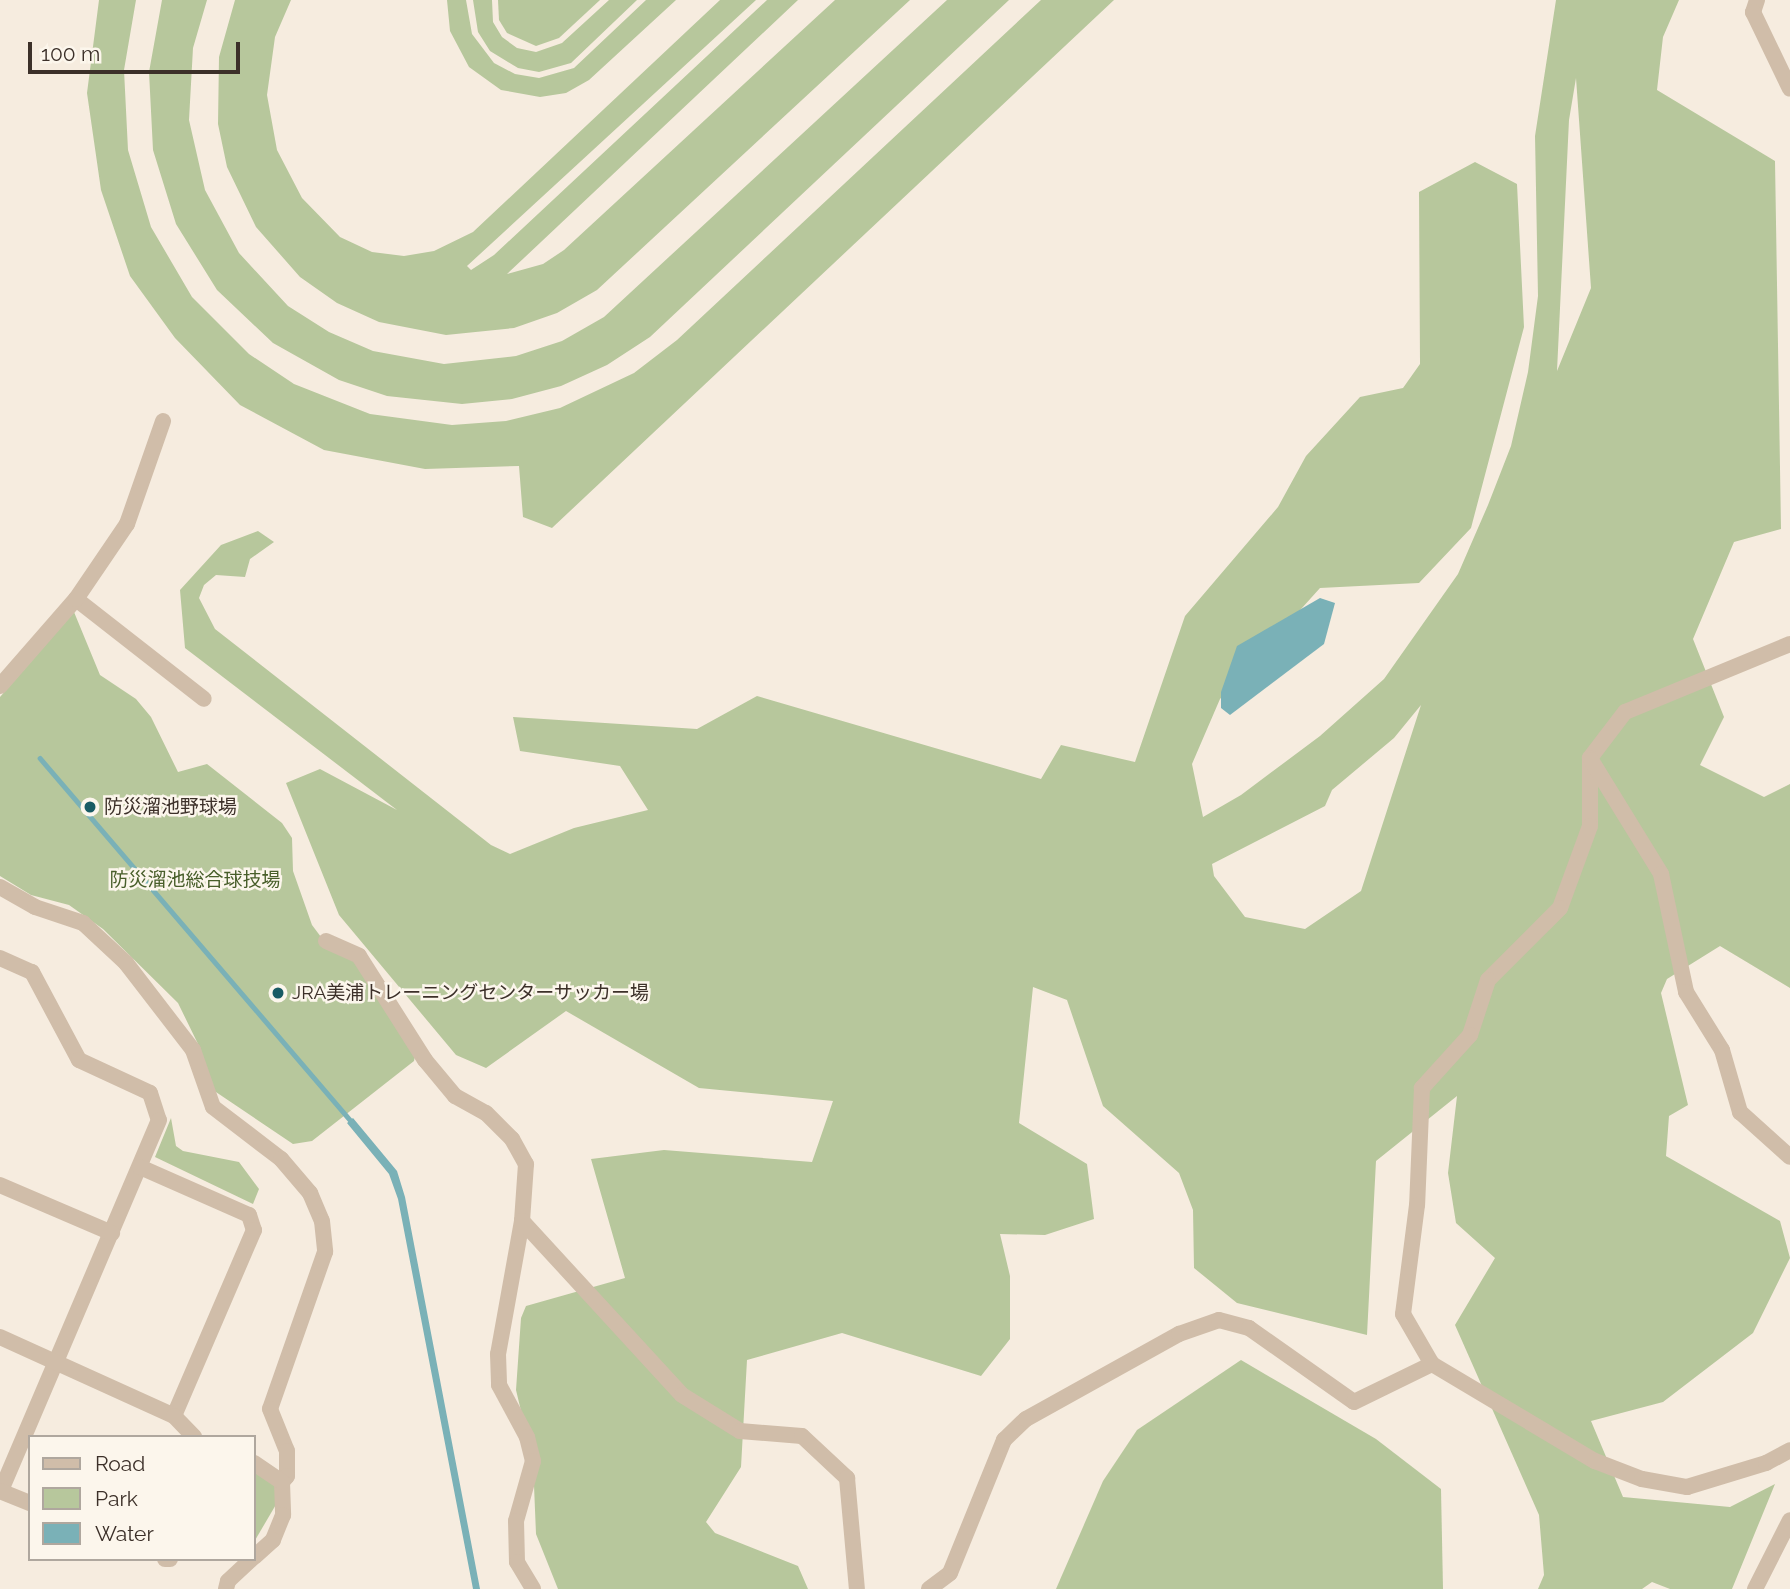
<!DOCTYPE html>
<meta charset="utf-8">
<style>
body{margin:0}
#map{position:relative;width:1790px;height:1589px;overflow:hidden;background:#f6ecdf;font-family:Raleway,"Noto Sans JP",sans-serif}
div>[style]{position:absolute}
.green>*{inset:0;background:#b7c79c}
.water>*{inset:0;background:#7ab1b7}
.stream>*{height:4.5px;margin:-2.25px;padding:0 2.25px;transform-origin:2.25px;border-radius:2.25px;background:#7ab1b7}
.minor>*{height:16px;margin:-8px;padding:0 8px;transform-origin:8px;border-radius:8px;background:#d0bda9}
.dots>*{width:19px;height:19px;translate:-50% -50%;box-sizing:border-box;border:4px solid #fcf6ec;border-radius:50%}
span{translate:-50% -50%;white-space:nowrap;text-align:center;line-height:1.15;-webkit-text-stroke:5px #fcf6ec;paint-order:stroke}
.poi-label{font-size:19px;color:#3c3029}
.left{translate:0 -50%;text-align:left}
.park-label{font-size:19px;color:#485e2a}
.legend{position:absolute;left:28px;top:1435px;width:228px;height:126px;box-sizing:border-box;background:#fcf6ec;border:2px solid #afa79e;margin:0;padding:9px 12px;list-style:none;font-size:21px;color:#3c3029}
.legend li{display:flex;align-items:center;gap:14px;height:35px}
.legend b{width:35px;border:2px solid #afa79e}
.scale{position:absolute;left:28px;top:42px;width:212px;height:32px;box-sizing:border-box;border:4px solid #3c3029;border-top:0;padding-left:9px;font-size:21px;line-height:24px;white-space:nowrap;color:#3c3029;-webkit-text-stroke:5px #fcf6ec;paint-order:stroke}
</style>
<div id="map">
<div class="green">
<i style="clip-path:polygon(99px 0,136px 0,124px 70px,128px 150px,151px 227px,192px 297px,249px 354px,294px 384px,370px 414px,452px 425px,506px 421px,560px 408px,634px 373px,677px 340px,1041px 0,1114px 0,552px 528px,523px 517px,519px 466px,425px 469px,324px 450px,240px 405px,175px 338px,130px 276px,101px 190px,87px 93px)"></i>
<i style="clip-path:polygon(162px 0,207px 0,193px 48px,189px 120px,205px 190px,239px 253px,288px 306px,329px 332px,373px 351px,444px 364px,516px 356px,562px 341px,604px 317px,947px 0,1009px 0,650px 337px,607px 365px,561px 386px,512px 399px,462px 404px,387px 396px,339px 380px,273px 343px,217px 290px,176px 224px,153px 150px,149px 72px)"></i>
<i style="clip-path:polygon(235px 0,291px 0,275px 37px,267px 95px,277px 150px,302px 198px,340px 237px,372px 252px,404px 256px,434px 251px,473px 232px,720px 0,756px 0,467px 266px,471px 270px,494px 255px,767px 0,798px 0,507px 274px,543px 264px,564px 250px,835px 0,910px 0,597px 290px,557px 313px,514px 328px,446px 335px,379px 322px,337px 303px,300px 277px,256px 227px,227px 167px,218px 124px,219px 57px)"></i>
<i style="clip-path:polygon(447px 0,466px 0,472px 34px,494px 63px,515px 74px,539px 78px,574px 68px,646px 0,676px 0,589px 80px,566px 93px,540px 97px,501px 90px,469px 67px,450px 31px)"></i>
<i style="clip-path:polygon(473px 0,492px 0,493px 22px,502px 37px,517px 48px,536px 52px,562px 43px,609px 0,637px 0,571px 63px,539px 72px,518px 68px,490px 51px,478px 32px)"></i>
<i style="clip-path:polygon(498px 0,600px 0,559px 38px,536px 46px,507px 33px,499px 20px)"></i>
<i style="clip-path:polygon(evenodd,1556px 0,1679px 0,1663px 37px,1657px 90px,1775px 161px,1781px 529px,1734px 542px,1693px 639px,1724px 717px,1700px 765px,1764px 797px,1790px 784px,1790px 988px,1720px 946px,1667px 979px,1661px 993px,1688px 1105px,1669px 1116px,1666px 1156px,1780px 1221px,1790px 1258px,1753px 1333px,1663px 1402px,1591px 1421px,1623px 1497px,1730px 1507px,1775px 1484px,1732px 1589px,1670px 1589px,1652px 1582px,1642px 1589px,1538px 1589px,1544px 1575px,1539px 1515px,1455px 1325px,1495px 1258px,1456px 1223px,1448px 1173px,1457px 1096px,1376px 1161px,1367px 1335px,1237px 1303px,1194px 1268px,1193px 1210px,1179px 1173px,1103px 1106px,1067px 1000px,1033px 987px,1019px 1123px,1087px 1164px,1094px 1219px,1045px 1235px,1000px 1234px,1010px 1276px,1010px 1339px,981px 1376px,842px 1333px,747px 1360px,741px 1467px,706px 1522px,715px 1533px,798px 1566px,808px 1589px,558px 1589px,536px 1534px,533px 1461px,516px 1390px,521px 1318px,526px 1306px,625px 1278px,591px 1159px,664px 1150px,812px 1162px,833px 1101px,699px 1088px,566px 1011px,486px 1068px,456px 1055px,339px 915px,286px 783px,320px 769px,397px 810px,185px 648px,180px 590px,221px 545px,258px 531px,274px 542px,250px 559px,245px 577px,216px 575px,204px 585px,199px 598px,215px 629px,491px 845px,510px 854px,574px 828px,648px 810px,620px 766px,520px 751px,513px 717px,697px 729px,757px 696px,1041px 779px,1061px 745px,1135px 762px,1185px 616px,1278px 507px,1306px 456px,1360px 397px,1403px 388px,1420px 364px,1419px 192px,1475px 162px,1517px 184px,1524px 327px,1471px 528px,1419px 583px,1320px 588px,1220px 699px,1192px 764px,1203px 817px,1241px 795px,1320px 736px,1384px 679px,1458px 574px,1488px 505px,1511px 446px,1528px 372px,1538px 296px,1535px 136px,1556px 0,1576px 78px,1591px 288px,1557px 371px,1569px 120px,1576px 78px,1556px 0,1421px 705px,1361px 891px,1305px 929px,1245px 917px,1214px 876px,1212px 864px,1325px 806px,1332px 790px,1394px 738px,1421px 705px)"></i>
<i style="clip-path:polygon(74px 612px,100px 675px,136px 699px,151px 717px,178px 772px,207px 764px,282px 823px,292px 838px,293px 871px,312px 925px,327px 945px,361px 958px,416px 1051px,414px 1061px,312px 1141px,293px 1144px,207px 1086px,199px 1046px,178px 1003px,103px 929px,69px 905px,31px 895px,0 876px,0 697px)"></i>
<i style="clip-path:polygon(171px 1118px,176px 1146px,183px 1151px,239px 1162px,259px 1189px,253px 1204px,155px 1157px)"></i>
<i style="clip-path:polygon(1241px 1360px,1376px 1439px,1441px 1489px,1443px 1589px,1056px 1589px,1103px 1481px,1137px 1430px)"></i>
<i style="clip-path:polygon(254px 1467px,268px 1472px,281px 1496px,254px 1542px)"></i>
</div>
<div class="water">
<i style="clip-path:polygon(1320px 598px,1335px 603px,1324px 644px,1230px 715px,1221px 708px,1221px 692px,1237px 646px)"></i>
<i style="clip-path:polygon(353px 1118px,397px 1171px,405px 1197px,480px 1589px,473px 1589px,398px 1199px,389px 1174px,347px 1123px)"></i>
</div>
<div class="stream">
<i style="left:40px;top:758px;width:482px;rotate:49.4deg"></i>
</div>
<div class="minor">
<i style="left:1757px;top:0;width:13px;rotate:108deg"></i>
<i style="left:1753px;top:12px;width:85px;rotate:64.3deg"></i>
<i style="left:76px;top:599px;width:162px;rotate:38deg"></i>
<i style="left:1790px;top:644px;width:178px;rotate:157.6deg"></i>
<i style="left:1625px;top:712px;width:58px;rotate:127.3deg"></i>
<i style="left:1590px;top:758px;width:68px;rotate:90deg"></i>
<i style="left:1590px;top:826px;width:87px;rotate:110.1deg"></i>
<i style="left:1560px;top:908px;width:102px;rotate:135deg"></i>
<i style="left:1488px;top:980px;width:58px;rotate:108.1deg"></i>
<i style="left:1470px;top:1035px;width:72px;rotate:132.2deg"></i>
<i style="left:1422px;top:1088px;width:117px;rotate:92.4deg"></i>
<i style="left:1417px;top:1205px;width:110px;rotate:97.3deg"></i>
<i style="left:1403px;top:1314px;width:58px;rotate:59.9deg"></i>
<i style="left:1432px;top:1364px;width:190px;rotate:30.8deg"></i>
<i style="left:1595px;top:1461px;width:50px;rotate:21deg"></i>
<i style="left:1642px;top:1479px;width:46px;rotate:10.1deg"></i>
<i style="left:1687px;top:1487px;width:83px;rotate:-16.9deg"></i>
<i style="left:1766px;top:1463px;width:27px;rotate:-28deg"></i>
<i style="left:0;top:686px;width:116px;rotate:-48.9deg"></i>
<i style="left:76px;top:599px;width:91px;rotate:-55.8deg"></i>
<i style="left:127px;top:524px;width:109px;rotate:-70.7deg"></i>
<i style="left:1591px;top:760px;width:134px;rotate:58.4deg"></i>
<i style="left:1661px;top:874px;width:121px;rotate:78deg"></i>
<i style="left:1686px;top:992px;width:68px;rotate:58.2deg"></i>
<i style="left:1722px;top:1050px;width:65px;rotate:73.8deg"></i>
<i style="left:1740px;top:1112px;width:67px;rotate:42deg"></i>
<i style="left:0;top:887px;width:40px;rotate:29.7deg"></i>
<i style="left:35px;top:907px;width:51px;rotate:18.4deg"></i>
<i style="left:83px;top:923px;width:59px;rotate:42.9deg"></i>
<i style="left:126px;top:963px;width:110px;rotate:52.4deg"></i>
<i style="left:193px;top:1050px;width:60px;rotate:70.7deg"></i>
<i style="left:213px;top:1107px;width:86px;rotate:37.4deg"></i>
<i style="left:281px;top:1159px;width:45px;rotate:49.5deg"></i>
<i style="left:310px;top:1193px;width:30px;rotate:67deg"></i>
<i style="left:322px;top:1221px;width:31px;rotate:84deg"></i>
<i style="left:325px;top:1252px;width:166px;rotate:109.3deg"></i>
<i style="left:270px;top:1409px;width:45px;rotate:68deg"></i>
<i style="left:287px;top:1451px;width:25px;rotate:90deg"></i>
<i style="left:287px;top:1476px;width:8px;rotate:130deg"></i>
<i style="left:282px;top:1482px;width:33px;rotate:88deg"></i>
<i style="left:283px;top:1515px;width:27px;rotate:112deg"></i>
<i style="left:273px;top:1540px;width:25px;rotate:138deg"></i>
<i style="left:326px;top:941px;width:36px;rotate:24deg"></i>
<i style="left:359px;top:956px;width:123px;rotate:57.6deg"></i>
<i style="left:425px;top:1060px;width:47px;rotate:50.2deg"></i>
<i style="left:455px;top:1096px;width:35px;rotate:29deg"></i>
<i style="left:486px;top:1113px;width:37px;rotate:45deg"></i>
<i style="left:512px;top:1139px;width:29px;rotate:61deg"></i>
<i style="left:526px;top:1164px;width:57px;rotate:94deg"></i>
<i style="left:522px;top:1221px;width:135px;rotate:100.2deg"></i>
<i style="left:498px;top:1354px;width:31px;rotate:88deg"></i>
<i style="left:499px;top:1385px;width:59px;rotate:61.7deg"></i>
<i style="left:527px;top:1437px;width:25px;rotate:76deg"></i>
<i style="left:533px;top:1461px;width:62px;rotate:105.8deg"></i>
<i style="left:516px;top:1521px;width:41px;rotate:88.6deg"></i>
<i style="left:517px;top:1562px;width:31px;rotate:59deg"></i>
<i style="left:0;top:958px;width:35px;rotate:24deg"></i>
<i style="left:32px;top:972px;width:100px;rotate:61.9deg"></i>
<i style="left:79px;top:1060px;width:78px;rotate:24.9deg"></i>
<i style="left:150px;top:1093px;width:28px;rotate:72deg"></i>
<i style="left:159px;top:1120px;width:403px;rotate:113.1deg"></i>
<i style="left:140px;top:1167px;width:119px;rotate:23.8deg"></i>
<i style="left:249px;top:1215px;width:16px;rotate:72deg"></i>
<i style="left:254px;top:1230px;width:202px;rotate:113.3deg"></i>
<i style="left:0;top:1185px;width:122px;rotate:23.2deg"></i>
<i style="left:522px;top:1221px;width:236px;rotate:47.4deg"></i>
<i style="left:682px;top:1395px;width:68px;rotate:31.8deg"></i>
<i style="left:740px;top:1431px;width:62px;rotate:4.6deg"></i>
<i style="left:802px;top:1436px;width:62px;rotate:43deg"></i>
<i style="left:847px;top:1478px;width:111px;rotate:84.9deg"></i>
<i style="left:0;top:1337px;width:191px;rotate:24.4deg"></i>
<i style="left:174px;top:1416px;width:29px;rotate:46deg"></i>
<i style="left:254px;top:1463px;width:34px;rotate:34deg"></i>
<i style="left:0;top:1491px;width:32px;rotate:22deg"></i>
<i style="left:165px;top:1559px;width:5px"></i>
<i style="left:226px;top:1589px;width:8px;rotate:-76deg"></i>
<i style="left:228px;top:1581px;width:33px;rotate:-43deg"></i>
<i style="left:929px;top:1589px;width:26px;rotate:-37deg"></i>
<i style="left:950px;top:1573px;width:144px;rotate:-67.9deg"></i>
<i style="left:1004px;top:1440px;width:30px;rotate:-44deg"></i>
<i style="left:1026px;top:1419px;width:175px;rotate:-29.1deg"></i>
<i style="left:1179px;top:1334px;width:42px;rotate:-19.3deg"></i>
<i style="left:1219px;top:1320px;width:31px;rotate:15deg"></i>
<i style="left:1249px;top:1328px;width:128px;rotate:35.2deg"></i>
<i style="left:1354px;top:1402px;width:87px;rotate:-26deg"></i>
<i style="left:1755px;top:1589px;width:77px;rotate:-63.1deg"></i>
</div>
<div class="dots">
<i style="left:90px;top:807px;background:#195b64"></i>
<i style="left:278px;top:993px;background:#195b64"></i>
</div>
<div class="poi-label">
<span class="left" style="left:104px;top:807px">防災溜池野球場</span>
<span class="left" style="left:292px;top:993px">JRA美浦トレーニングセンターサッカー場</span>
</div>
<div class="park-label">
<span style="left:195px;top:880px">防災溜池総合球技場</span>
</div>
<ul class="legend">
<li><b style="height:9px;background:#d0bda9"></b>Road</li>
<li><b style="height:19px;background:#b7c79c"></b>Park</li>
<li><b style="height:19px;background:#7ab1b7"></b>Water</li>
</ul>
<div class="scale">100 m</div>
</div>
